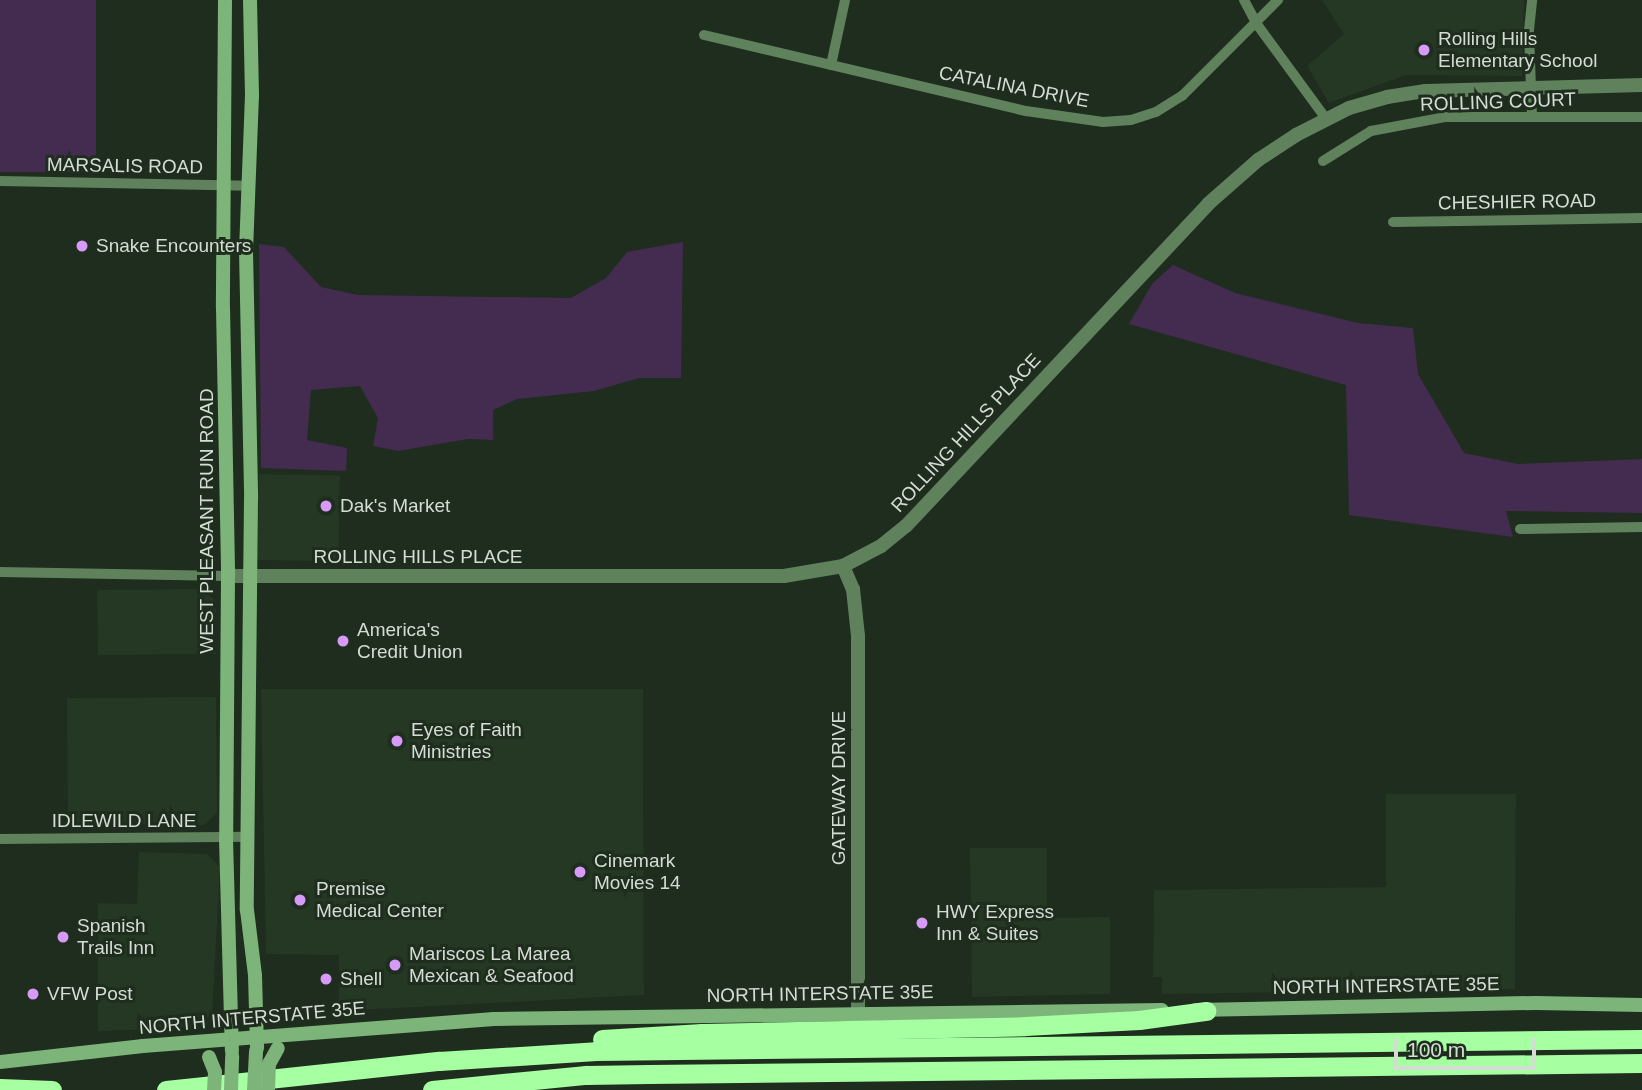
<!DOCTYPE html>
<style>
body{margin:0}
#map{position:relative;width:1642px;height:1090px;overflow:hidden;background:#1e2d1d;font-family:Arial,sans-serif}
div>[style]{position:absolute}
.built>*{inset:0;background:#243823;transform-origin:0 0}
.green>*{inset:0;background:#442b50;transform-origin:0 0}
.minor>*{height:10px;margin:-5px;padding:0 5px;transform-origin:5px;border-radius:5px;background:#5f815c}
.tertiary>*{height:14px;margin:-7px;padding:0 7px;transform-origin:7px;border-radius:7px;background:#5f815c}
.secondary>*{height:14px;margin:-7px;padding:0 7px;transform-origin:7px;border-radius:7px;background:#7cb479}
.motorway>*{height:19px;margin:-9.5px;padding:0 9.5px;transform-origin:9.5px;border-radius:9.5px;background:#a6ffa1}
.secondary-bridge>*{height:14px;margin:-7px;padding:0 7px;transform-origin:7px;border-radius:7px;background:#7cb479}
.dots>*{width:19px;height:19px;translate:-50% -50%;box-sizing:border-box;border:4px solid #1e2d1d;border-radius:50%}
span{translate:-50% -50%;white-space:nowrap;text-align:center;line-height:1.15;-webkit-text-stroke:6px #1e2d1d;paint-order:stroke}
.poi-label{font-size:19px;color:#d4ddd3}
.left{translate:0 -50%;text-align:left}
.street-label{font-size:19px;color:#d4ddd3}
.scale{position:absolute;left:1394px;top:1038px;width:142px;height:32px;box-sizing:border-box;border:4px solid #d4ddd3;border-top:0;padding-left:9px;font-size:21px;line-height:24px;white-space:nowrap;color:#d4ddd3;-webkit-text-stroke:5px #1e2d1d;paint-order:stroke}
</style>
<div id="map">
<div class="built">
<i style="clip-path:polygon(1322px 0,1524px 0,1522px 76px,1406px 75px,1329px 103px,1307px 66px,1344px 34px)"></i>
<i style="left:259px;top:474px;width:81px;height:86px;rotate:1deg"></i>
<i style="clip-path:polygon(203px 589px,216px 602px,216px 654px,98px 655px,97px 590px)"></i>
<i style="clip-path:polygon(261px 689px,643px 689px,644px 995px,339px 1011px,339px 955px,266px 954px)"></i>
<i style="clip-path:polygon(216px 697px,217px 812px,204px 825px,68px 823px,67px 698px)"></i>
<i style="clip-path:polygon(1386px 794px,1516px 794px,1515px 989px,1162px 994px,1162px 977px,1153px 977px,1154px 890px,1386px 887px)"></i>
<i style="clip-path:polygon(970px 848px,1047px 848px,1047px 918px,1110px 917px,1110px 994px,972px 997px)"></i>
<i style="clip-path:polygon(139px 852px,207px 854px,220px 867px,212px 1013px,197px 1028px,98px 1031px,98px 903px,137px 904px)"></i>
</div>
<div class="green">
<i style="left:0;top:0;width:96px;height:172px"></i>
<i style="clip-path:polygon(683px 242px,681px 378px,639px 378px,594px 391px,517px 399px,493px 410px,493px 440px,468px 439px,398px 451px,373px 446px,378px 418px,360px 386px,311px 390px,307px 440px,347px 448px,346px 471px,261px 468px,259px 244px,284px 247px,321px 287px,358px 295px,571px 298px,606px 278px,627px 252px)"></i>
<i style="clip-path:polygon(1173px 265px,1235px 293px,1358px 323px,1413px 328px,1418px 374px,1464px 453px,1518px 464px,1642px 459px,1642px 513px,1506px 511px,1513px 537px,1349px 515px,1346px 385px,1129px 324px,1152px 284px)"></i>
</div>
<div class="minor">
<i style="left:1244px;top:0;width:26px;rotate:62deg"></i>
<i style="left:1256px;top:23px;width:120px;rotate:53.8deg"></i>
<i style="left:704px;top:35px;width:331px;rotate:13.3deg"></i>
<i style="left:1026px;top:111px;width:78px;rotate:8.1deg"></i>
<i style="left:1103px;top:122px;width:28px;rotate:-4deg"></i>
<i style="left:1131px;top:120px;width:26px;rotate:-18deg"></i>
<i style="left:1156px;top:112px;width:31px;rotate:-32deg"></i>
<i style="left:1182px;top:96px;width:136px;rotate:-45deg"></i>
<i style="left:831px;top:65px;width:66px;rotate:-77.8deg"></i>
<i style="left:1532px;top:117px;width:87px;rotate:-92deg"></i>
<i style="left:1529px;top:30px;width:30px;rotate:-84deg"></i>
<i style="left:1323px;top:161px;width:57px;rotate:-32deg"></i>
<i style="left:1371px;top:131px;width:75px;rotate:-10.7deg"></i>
<i style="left:1445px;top:117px;width:197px"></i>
<i style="left:0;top:181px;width:250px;rotate:1.1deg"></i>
<i style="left:1393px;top:222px;width:249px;rotate:-0.9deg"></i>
<i style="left:1520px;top:529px;width:122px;rotate:-0.9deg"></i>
<i style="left:0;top:572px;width:228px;rotate:1deg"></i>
<i style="left:0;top:839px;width:248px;rotate:-0.5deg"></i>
</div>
<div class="tertiary">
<i style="left:843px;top:566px;width:25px;rotate:67deg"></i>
<i style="left:853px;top:589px;width:47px;rotate:83.9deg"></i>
<i style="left:858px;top:636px;width:376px;rotate:90deg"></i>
<i style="left:228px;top:576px;width:556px"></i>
<i style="left:784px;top:576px;width:60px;rotate:-9.6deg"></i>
<i style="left:843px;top:566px;width:43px;rotate:-27.8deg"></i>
<i style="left:881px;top:546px;width:32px;rotate:-39deg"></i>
<i style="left:906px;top:526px;width:441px;rotate:-46.8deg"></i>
<i style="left:1208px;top:204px;width:67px;rotate:-41.3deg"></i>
<i style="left:1258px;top:160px;width:45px;rotate:-33.3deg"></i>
<i style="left:1296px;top:135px;width:59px;rotate:-27deg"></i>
<i style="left:1349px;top:108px;width:40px;rotate:-16deg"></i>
<i style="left:1387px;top:97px;width:39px;rotate:-9deg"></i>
<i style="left:1426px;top:91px;width:216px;rotate:-1.6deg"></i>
</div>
<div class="secondary">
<i style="left:225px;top:0;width:308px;rotate:90.4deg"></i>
<i style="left:223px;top:308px;width:268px;rotate:88.9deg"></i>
<i style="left:228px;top:576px;width:263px;rotate:90.4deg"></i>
<i style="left:226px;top:839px;width:212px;rotate:88.4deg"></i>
<i style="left:250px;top:0;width:95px;rotate:88.8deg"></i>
<i style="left:252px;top:95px;width:156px;rotate:92.2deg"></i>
<i style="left:246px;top:251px;width:247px;rotate:88.8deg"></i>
<i style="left:251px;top:498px;width:412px;rotate:90.6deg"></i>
<i style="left:247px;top:910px;width:65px;rotate:83deg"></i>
<i style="left:255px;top:975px;width:73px;rotate:88.4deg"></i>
<i style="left:1196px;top:1010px;width:340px;rotate:-1.2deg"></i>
<i style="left:1536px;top:1003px;width:106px;rotate:1.1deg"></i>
<i style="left:0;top:1062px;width:144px;rotate:-6.4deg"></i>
<i style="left:143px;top:1046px;width:352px;rotate:-4.4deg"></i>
<i style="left:494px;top:1019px;width:668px;rotate:-0.77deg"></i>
</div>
<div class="motorway">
<i style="left:602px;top:1039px;width:100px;rotate:-3.4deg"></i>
<i style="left:702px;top:1033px;width:323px;rotate:-1.2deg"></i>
<i style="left:1025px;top:1026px;width:114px;rotate:-3deg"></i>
<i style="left:1139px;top:1020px;width:68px;rotate:-7.7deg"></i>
<i style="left:0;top:1088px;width:52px;rotate:2.2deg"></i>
<i style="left:166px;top:1090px;width:275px;rotate:-6.1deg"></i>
<i style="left:439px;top:1061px;width:157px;rotate:-3.6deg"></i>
<i style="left:596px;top:1051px;width:1046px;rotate:-0.66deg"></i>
<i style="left:432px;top:1090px;width:155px;rotate:-5.6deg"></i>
<i style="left:586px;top:1075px;width:63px;rotate:-0.9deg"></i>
<i style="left:649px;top:1074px;width:993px;rotate:-0.63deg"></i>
</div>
<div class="secondary-bridge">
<i style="left:209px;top:1057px;width:16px;rotate:68deg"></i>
<i style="left:215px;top:1072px;width:18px;rotate:93deg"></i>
<i style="left:231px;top:1090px;width:34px;rotate:-88deg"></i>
<i style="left:254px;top:1090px;width:39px;rotate:-87deg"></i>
<i style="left:268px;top:1090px;width:26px;rotate:-88deg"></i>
<i style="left:269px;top:1064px;width:18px;rotate:-61deg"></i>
</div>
<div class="dots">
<i style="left:1424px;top:50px;background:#d89af8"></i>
<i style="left:82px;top:246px;background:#d89af8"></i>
<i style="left:326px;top:506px;background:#d89af8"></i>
<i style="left:343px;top:641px;background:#d89af8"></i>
<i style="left:397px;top:741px;background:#d89af8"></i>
<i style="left:580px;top:872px;background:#d89af8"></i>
<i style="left:300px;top:900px;background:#d89af8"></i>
<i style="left:922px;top:923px;background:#d89af8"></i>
<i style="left:63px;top:937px;background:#d89af8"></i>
<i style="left:395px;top:965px;background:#d89af8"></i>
<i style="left:326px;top:979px;background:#d89af8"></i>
<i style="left:33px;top:994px;background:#d89af8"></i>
</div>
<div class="poi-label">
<span class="left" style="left:1438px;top:50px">Rolling Hills<br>Elementary School</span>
<span class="left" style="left:96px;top:246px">Snake Encounters</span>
<span class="left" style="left:340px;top:506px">Dak's Market</span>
<span class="left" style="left:357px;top:641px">America's<br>Credit Union</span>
<span class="left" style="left:411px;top:741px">Eyes of Faith<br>Ministries</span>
<span class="left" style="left:594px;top:872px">Cinemark<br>Movies 14</span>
<span class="left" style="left:316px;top:900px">Premise<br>Medical Center</span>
<span class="left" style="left:936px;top:923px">HWY Express<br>Inn &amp; Suites</span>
<span class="left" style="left:77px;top:937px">Spanish<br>Trails Inn</span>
<span class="left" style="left:409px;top:965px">Mariscos La Marea<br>Mexican &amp; Seafood</span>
<span class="left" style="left:340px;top:979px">Shell</span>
<span class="left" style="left:47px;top:994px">VFW Post</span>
</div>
<div class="street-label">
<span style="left:1014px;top:87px;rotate:11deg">CATALINA DRIVE</span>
<span style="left:1498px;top:102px;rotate:-2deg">ROLLING COURT</span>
<span style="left:125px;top:166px;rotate:1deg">MARSALIS ROAD</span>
<span style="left:1517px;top:202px;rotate:-1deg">CHESHIER ROAD</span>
<span style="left:966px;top:433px;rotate:-47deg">ROLLING HILLS PLACE</span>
<span style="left:207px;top:521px;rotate:-90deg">WEST PLEASANT RUN ROAD</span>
<span style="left:418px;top:557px">ROLLING HILLS PLACE</span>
<span style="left:839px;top:788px;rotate:-90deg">GATEWAY DRIVE</span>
<span style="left:124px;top:821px">IDLEWILD LANE</span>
<span style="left:1386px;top:986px;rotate:-1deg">NORTH INTERSTATE 35E</span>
<span style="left:820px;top:994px;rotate:-1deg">NORTH INTERSTATE 35E</span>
<span style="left:252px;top:1018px;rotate:-5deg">NORTH INTERSTATE 35E</span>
</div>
<div class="scale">100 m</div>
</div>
